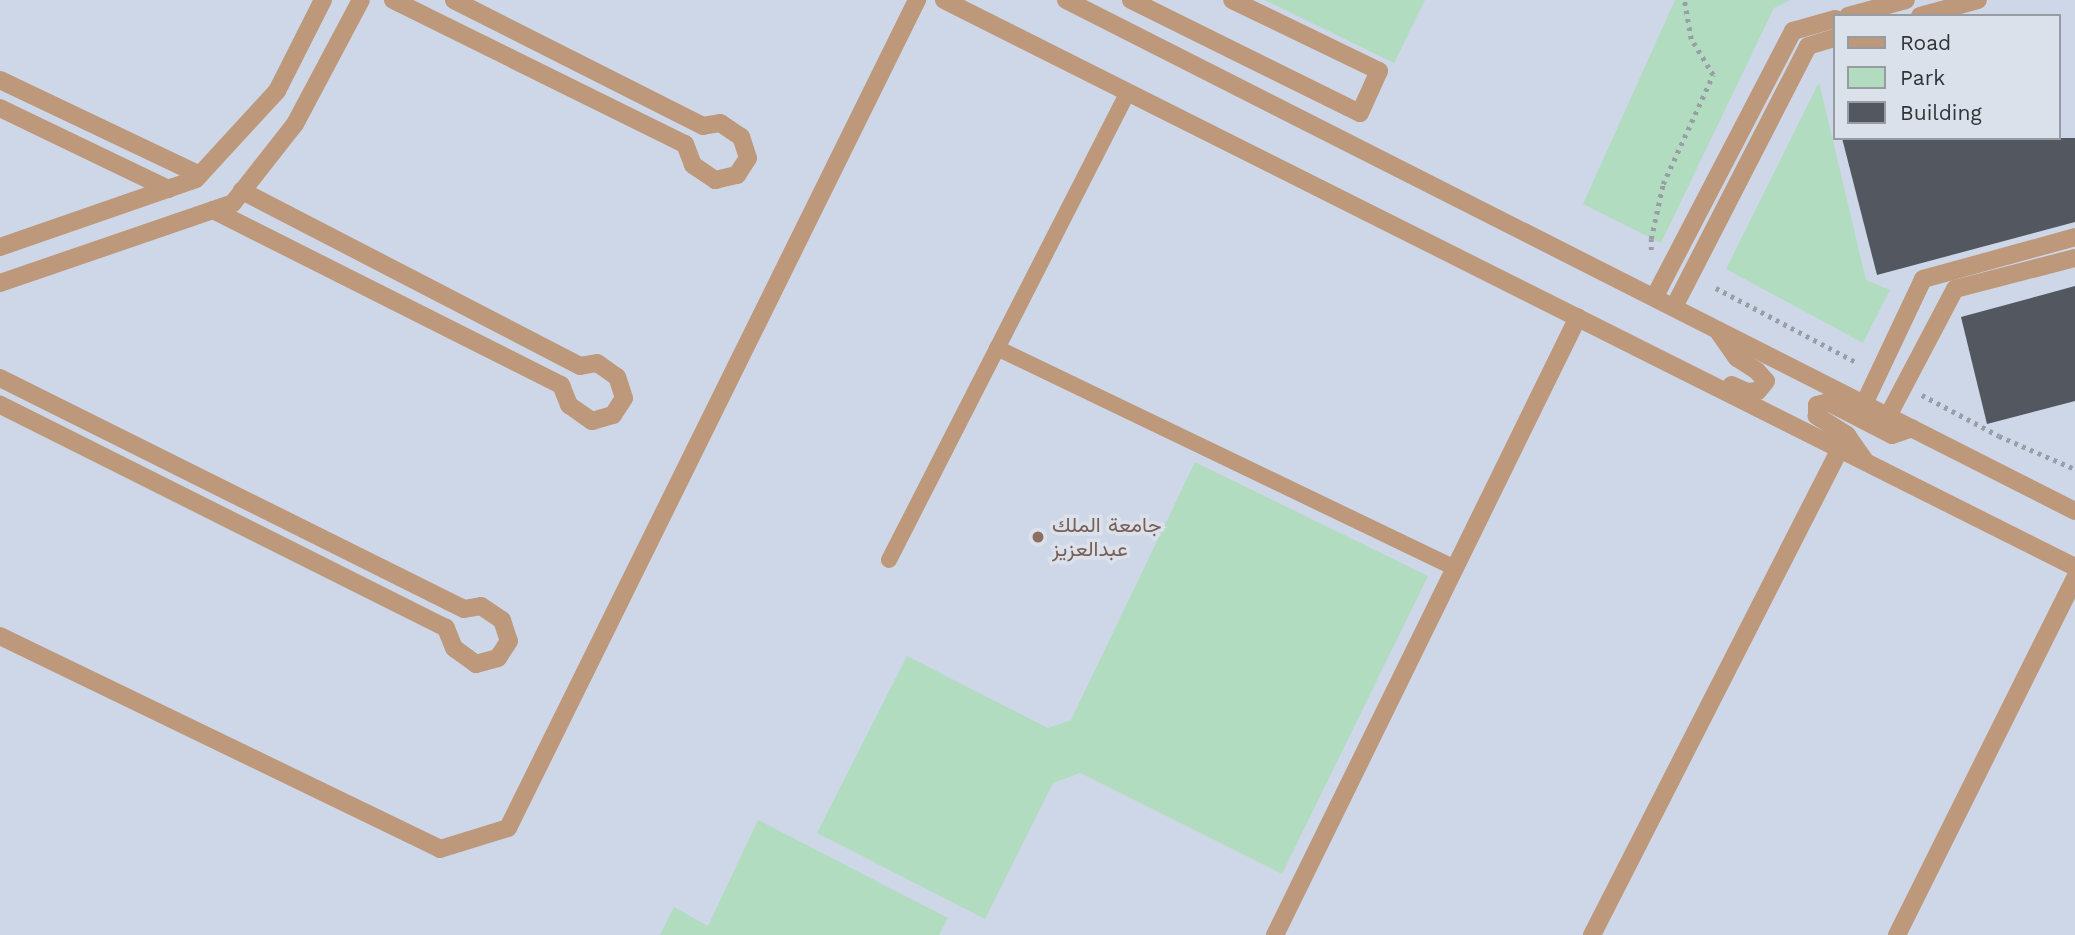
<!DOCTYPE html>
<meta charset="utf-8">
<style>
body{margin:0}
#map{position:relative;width:2075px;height:935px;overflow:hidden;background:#dbe1eb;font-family:"Work Sans",Vazirmatn,sans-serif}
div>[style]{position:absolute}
.built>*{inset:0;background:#ced7e8}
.green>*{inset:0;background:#b1dcc0}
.building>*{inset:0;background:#535860}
.path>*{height:4.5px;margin-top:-2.25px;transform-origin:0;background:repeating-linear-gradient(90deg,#999da5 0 3.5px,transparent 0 8.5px)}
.lane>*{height:16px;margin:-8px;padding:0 8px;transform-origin:8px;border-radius:8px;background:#bd987a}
.street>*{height:18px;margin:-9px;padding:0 9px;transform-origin:9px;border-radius:9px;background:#bd987a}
.dots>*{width:19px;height:19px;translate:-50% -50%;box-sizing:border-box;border:4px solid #dbe1eb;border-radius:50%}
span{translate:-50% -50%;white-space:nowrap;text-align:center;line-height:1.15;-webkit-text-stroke:7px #dbe1eb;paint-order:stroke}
.education-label{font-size:21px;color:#785e54}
.left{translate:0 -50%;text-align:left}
.legend{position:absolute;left:1833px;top:14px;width:228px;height:126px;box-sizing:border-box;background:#dbe1eb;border:2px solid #979ca3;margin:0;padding:9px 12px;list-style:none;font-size:21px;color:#323438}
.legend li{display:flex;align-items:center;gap:14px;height:35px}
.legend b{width:35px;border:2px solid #979ca3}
</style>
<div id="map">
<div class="built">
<i style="clip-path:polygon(evenodd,0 0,2075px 0,2075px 935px,0 935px,0 0,1835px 16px,2059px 16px,2059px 138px,1835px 138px,1835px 16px)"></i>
</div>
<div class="green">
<i style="clip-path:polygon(1265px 0,1425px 0,1394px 63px)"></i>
<i style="clip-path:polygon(1675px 0,1790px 0,1774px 8px,1661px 243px,1583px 204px)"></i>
<i style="clip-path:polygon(1819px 82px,1866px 280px,1890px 290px,1863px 343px,1726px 269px)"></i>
<i style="clip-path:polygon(1195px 462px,1428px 576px,1282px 874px,1080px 773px,1053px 783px,985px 919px,817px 833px,907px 656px,1048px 728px,1071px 720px)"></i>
<i style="clip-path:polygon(758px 820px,948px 918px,939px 935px,660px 935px,674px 907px,708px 926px)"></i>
</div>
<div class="building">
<i style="clip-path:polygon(1842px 138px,2075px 138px,2075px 222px,1877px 275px)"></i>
<i style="clip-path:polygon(2075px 286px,2075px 401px,1987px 424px,1961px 317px)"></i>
</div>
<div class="path">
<i style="left:1651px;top:250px;width:11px;rotate:-90deg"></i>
<i style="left:1651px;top:239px;width:56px;rotate:-77.7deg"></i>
<i style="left:1663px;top:184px;width:120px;rotate:-65.4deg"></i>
<i style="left:1713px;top:75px;width:42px;rotate:-121.4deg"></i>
<i style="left:1691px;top:39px;width:40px;rotate:-100deg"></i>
<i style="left:1716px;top:288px;width:158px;rotate:27.9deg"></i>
<i style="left:1922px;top:395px;width:87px;rotate:28deg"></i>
<i style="left:1999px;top:436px;width:83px;rotate:23.5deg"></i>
</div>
<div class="lane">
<i style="left:997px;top:348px;width:508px;rotate:25.66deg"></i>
<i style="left:889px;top:560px;width:525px;rotate:-62.95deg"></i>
</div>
<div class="street">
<i style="left:393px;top:0;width:326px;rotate:26.3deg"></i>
<i style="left:685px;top:144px;width:22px;rotate:69deg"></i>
<i style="left:693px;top:165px;width:27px;rotate:34deg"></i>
<i style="left:715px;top:180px;width:23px;rotate:-13deg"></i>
<i style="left:737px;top:175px;width:20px;rotate:-57deg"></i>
<i style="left:748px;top:158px;width:22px;rotate:-108deg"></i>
<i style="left:741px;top:137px;width:25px;rotate:-146deg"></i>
<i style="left:720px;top:123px;width:17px;rotate:170deg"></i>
<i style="left:703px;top:126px;width:279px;rotate:-153.2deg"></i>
<i style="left:944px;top:0;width:1265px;rotate:26.63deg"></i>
<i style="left:1066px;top:0;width:1131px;rotate:26.86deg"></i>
<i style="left:1131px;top:0;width:255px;rotate:26.3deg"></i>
<i style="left:1360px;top:113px;width:46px;rotate:-65.7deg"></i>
<i style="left:1379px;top:71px;width:163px;rotate:-154.2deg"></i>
<i style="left:1848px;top:16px;width:60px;rotate:-15.4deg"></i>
<i style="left:1920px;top:16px;width:60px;rotate:-15.4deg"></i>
<i style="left:0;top:80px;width:221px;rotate:25.4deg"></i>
<i style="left:0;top:108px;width:187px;rotate:25.7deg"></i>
<i style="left:213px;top:210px;width:390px;rotate:26.7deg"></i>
<i style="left:561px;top:385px;width:22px;rotate:68deg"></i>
<i style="left:569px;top:405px;width:28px;rotate:35deg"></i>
<i style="left:592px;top:421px;width:22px;rotate:-16deg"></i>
<i style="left:613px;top:415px;width:20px;rotate:-57deg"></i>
<i style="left:624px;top:398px;width:22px;rotate:-108deg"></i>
<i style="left:617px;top:377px;width:24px;rotate:-145deg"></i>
<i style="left:597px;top:363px;width:17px;rotate:170deg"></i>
<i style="left:580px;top:366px;width:381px;rotate:-152.6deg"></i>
<i style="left:0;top:247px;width:207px;rotate:-19.1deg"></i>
<i style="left:196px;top:179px;width:120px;rotate:-47.4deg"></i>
<i style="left:277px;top:91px;width:102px;rotate:-63.2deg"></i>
<i style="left:0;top:283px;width:246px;rotate:-18.9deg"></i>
<i style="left:233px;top:203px;width:100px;rotate:-51.9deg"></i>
<i style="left:295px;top:124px;width:140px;rotate:-62deg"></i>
<i style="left:1655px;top:296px;width:299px;rotate:-62.5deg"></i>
<i style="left:1793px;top:31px;width:44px;rotate:-15.9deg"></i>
<i style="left:1674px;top:307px;width:293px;rotate:-62.8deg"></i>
<i style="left:1808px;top:46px;width:28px;rotate:-17deg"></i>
<i style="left:1718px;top:331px;width:33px;rotate:55deg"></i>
<i style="left:1737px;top:358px;width:24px;rotate:33deg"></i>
<i style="left:1757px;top:371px;width:13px;rotate:48deg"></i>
<i style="left:1766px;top:381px;width:13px;rotate:129deg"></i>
<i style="left:1758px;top:391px;width:11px;rotate:175deg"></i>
<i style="left:1747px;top:392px;width:17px;rotate:-156deg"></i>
<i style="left:0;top:378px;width:518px;rotate:26.47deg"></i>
<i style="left:464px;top:609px;width:17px;rotate:-10deg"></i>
<i style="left:481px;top:606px;width:25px;rotate:34deg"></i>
<i style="left:502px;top:620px;width:22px;rotate:72deg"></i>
<i style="left:509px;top:641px;width:20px;rotate:123deg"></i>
<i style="left:498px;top:658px;width:23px;rotate:165deg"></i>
<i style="left:476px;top:664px;width:27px;rotate:-144deg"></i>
<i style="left:454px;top:648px;width:22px;rotate:-112deg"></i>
<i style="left:446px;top:628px;width:499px;rotate:-153.4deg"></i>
<i style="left:1864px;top:404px;width:138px;rotate:-64.7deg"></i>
<i style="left:1923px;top:279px;width:158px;rotate:-15.4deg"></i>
<i style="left:1888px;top:416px;width:144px;rotate:-62.2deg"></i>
<i style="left:1955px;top:289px;width:124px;rotate:-14.5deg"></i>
<i style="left:1865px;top:461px;width:32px;rotate:-125deg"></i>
<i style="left:1847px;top:435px;width:36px;rotate:-148deg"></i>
<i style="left:1817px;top:416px;width:11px;rotate:-90deg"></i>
<i style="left:1817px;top:405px;width:11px;rotate:-15deg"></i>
<i style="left:1828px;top:402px;width:72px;rotate:27.3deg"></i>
<i style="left:1892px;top:435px;width:21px;rotate:-19deg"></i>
<i style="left:0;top:636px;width:489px;rotate:25.8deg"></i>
<i style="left:440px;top:849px;width:71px;rotate:-17.2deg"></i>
<i style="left:508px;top:828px;width:924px;rotate:-63.71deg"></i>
<i style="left:1275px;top:935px;width:688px;rotate:-63.88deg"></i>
<i style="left:1592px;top:935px;width:546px;rotate:-62.97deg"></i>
<i style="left:1897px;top:935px;width:399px;rotate:-63.5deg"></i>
</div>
<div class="dots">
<i style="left:1038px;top:537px;background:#8d6e63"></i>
</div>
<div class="education-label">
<span class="left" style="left:1052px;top:537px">جامعة الملك<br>عبدالعزيز</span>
</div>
<ul class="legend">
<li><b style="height:9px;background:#bd987a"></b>Road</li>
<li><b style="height:19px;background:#b1dcc0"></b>Park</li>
<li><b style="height:19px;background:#535860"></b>Building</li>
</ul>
</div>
